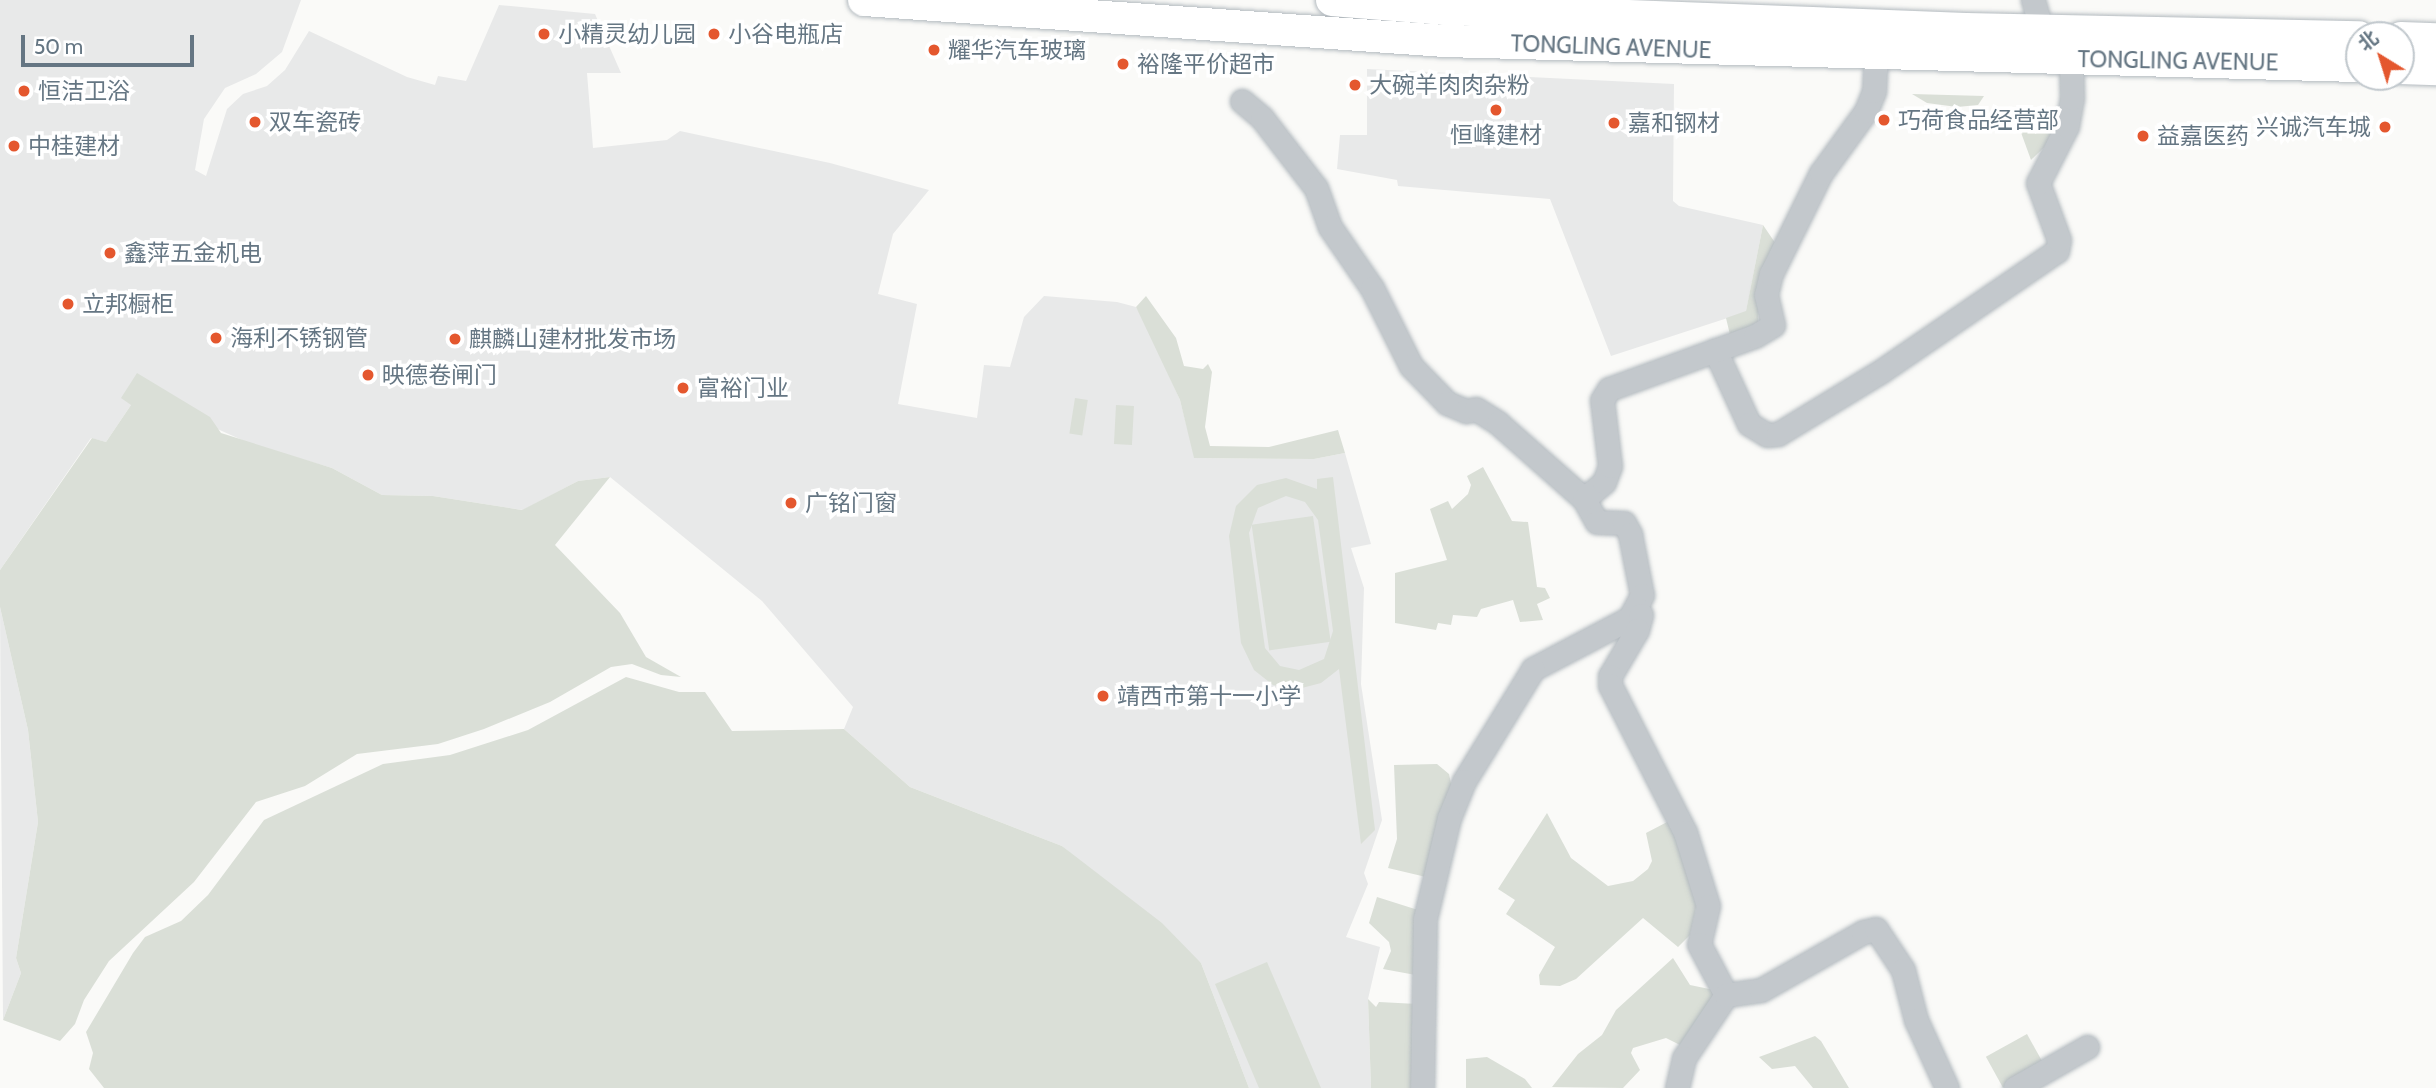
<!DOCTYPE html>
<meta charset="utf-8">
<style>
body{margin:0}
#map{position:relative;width:2436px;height:1088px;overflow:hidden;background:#fafaf8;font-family:Cabin,"Noto Sans SC",sans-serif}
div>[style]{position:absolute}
.built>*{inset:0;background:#e8e9e9}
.green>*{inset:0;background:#dadfd7;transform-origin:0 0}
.roads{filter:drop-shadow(0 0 2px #b3babf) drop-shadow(0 0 2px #b3babf)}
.minor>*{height:23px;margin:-11.5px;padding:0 11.5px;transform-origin:11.5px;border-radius:11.5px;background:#c3c8cc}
.secondary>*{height:32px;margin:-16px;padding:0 16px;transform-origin:16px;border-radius:16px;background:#fff}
.dots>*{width:19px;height:19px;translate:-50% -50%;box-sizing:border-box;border:4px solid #fff;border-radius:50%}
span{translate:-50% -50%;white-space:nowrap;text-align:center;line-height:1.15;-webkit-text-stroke:7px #fff;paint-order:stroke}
.poi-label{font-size:23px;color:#657683}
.left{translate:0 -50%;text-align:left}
.right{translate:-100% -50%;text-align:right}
.street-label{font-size:23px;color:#657683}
.north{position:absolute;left:2345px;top:21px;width:70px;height:70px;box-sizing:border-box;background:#fff;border:2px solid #c1c8cd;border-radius:50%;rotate:322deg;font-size:19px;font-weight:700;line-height:28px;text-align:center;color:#657683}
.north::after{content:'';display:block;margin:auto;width:24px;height:32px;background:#e4572e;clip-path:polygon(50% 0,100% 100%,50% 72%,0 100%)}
.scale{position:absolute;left:21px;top:35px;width:173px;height:32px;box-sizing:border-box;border:4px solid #657683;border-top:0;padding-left:9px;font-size:21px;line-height:24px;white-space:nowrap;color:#657683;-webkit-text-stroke:5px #fff;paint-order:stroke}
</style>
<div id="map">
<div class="built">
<i style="clip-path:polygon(0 0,301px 0,282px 52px,256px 74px,225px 88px,204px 119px,195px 170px,206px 176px,227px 109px,243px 94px,267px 86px,285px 70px,309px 31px,407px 77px,435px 85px,438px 76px,466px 81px,499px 5px,595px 14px,621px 73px,587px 73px,593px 148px,667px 140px,680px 131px,830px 163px,929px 190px,893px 234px,878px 294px,917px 304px,898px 404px,977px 418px,984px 365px,1010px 367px,1024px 317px,1044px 296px,1117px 302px,1136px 307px,1147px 326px,1180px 400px,1195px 458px,1314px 459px,1345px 453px,1371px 544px,1351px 548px,1364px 588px,1361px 684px,1382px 820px,1364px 873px,1368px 884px,1346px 937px,1380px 947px,1368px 999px,1371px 1088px,1249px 1088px,1201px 963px,1062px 846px,910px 787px,844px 729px,853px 707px,762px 601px,610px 477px,578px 481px,523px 510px,433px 496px,382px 495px,332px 468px,251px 444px,213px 427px,131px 405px,106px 442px,91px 438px,0 570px)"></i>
<i style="clip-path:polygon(1367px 69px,1674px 84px,1673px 201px,1679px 206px,1763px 225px,1746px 312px,1611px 356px,1550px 199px,1398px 186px,1397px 180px,1337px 169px,1340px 135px,1367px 135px)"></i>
<i style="clip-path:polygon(0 607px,28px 730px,38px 822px,16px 958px,21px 973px,3px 1020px)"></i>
</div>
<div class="green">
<i style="clip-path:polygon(1912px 94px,1984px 96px,1978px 105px,1957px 107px,1927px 103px)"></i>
<i style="clip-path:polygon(2051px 126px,2056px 136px,2031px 160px,2019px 127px)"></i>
<i style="clip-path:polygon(1763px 225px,1778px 247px,1759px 302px,1758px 323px,1731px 339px,1726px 318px,1746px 311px)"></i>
<i style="clip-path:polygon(1146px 296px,1176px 338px,1184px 366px,1203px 369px,1208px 364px,1212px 372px,1205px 427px,1210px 446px,1269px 447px,1338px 430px,1345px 453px,1314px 459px,1194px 458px,1180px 400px,1136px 307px)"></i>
<i style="clip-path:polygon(137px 373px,210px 417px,221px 433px,332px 468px,382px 495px,433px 496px,522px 510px,578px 481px,610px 477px,555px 545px,620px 613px,646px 657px,681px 677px,661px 675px,632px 664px,611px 667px,550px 702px,484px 729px,438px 744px,357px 754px,305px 786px,256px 802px,194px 882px,109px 961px,84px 1000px,75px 1024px,60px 1041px,3px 1020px,21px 973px,16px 958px,38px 822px,28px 730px,0 607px,0 570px,92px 438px,106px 442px,131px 405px,121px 398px)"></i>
<i style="left:1075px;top:398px;width:13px;height:36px;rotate:9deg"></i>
<i style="left:1116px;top:405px;width:18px;height:39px;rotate:3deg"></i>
<i style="clip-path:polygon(1483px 467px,1512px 521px,1528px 522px,1537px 587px,1545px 588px,1550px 598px,1537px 604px,1543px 620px,1520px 622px,1513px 600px,1481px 609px,1477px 617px,1453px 615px,1451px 625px,1438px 623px,1436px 630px,1395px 623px,1395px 573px,1447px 560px,1430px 509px,1448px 501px,1452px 509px,1468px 494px,1471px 485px,1467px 476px)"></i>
<i style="clip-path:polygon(evenodd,1333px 477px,1375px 830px,1361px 844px,1339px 669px,1321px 683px,1298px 689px,1273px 685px,1254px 670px,1241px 643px,1229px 536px,1236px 506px,1257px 485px,1286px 478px,1317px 489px,1317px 479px,1333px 477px,1286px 496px,1305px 502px,1318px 520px,1333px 631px,1324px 659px,1299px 670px,1280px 666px,1265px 648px,1249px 533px,1258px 508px,1286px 496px)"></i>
<i style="left:1313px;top:516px;width:127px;height:62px;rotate:82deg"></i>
<i style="clip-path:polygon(626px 677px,679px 692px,705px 692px,732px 731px,844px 729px,910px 787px,1062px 846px,1162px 923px,1201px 963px,1249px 1088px,104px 1088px,89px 1069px,93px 1053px,86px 1032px,133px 953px,145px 937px,181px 921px,208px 895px,264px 820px,383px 764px,450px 755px,528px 730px)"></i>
<i style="clip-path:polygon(1437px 764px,1449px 774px,1453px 793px,1426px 877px,1388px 868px,1397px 839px,1394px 765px)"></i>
<i style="clip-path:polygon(1547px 813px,1571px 858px,1608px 886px,1633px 881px,1648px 869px,1652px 861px,1646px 833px,1669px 821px,1698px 898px,1690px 935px,1678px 947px,1643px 918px,1576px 979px,1560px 986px,1540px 985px,1539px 975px,1555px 947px,1506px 914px,1515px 900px,1498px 889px)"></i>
<i style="clip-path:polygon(1377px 897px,1418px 910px,1421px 976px,1383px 969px,1391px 951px,1389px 942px,1369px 923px)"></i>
<i style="clip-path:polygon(1673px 958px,1690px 985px,1714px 990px,1716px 995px,1682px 1046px,1666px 1038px,1633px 1048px,1631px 1053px,1640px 1070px,1623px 1088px,1552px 1087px,1578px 1054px,1602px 1035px,1616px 1010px)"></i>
<i style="clip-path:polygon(1267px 962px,1321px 1088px,1259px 1088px,1215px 984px)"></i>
<i style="clip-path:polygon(1368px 999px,1376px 1007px,1379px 1002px,1417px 1004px,1414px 1088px,1371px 1088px)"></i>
<i style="left:2027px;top:1034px;width:35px;height:47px;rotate:61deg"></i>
<i style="clip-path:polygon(1815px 1036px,1821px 1041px,1849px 1088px,1813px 1088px,1795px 1066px,1772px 1069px,1759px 1057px)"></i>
<i style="clip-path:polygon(1487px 1057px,1525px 1079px,1532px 1088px,1466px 1088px,1466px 1059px)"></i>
</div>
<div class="roads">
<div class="minor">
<i style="left:2033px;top:0;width:29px;rotate:74deg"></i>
<i style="left:1242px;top:101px;width:26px;rotate:40deg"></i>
<i style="left:1262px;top:118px;width:88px;rotate:52.4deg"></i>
<i style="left:1316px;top:188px;width:41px;rotate:70.3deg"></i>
<i style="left:1330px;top:227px;width:74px;rotate:55.5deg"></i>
<i style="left:1372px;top:288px;width:87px;rotate:63.4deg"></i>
<i style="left:1411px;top:366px;width:52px;rotate:45.8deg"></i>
<i style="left:1447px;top:403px;width:21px;rotate:23deg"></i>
<i style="left:1466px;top:411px;width:10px;rotate:-11deg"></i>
<i style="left:1476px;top:409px;width:26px;rotate:32deg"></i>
<i style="left:1498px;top:423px;width:115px;rotate:41.5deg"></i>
<i style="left:1584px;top:499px;width:26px;rotate:61deg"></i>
<i style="left:1597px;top:522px;width:27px;rotate:2deg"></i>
<i style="left:1624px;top:523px;width:13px;rotate:61deg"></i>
<i style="left:1630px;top:534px;width:62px;rotate:78.9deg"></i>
<i style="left:1642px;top:595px;width:26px;rotate:118deg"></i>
<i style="left:1630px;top:618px;width:110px;rotate:152.3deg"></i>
<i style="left:1533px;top:669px;width:132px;rotate:121.6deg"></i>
<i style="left:1464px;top:781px;width:40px;rotate:112deg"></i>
<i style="left:1449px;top:818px;width:104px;rotate:103.4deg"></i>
<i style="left:1425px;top:919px;width:169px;rotate:91deg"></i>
<i style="left:1715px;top:350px;width:81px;rotate:65.3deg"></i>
<i style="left:1749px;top:424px;width:21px;rotate:31deg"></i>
<i style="left:1767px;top:435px;width:11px;rotate:-5deg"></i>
<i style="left:1778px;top:434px;width:119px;rotate:-31.3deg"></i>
<i style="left:1880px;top:372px;width:214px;rotate:-34.4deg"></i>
<i style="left:2057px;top:251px;width:11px;rotate:-80deg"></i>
<i style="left:2059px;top:240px;width:61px;rotate:-110.2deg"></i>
<i style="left:2038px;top:183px;width:64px;rotate:-63deg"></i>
<i style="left:2067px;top:126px;width:28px;rotate:-80deg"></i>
<i style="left:2072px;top:98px;width:40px;rotate:-91.4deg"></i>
<i style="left:1584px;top:499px;width:26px;rotate:-40deg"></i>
<i style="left:1604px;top:482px;width:17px;rotate:-69deg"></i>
<i style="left:1610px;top:466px;width:66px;rotate:-96.9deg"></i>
<i style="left:1602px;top:400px;width:13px;rotate:-58deg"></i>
<i style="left:1609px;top:389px;width:155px;rotate:-20deg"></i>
<i style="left:1755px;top:336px;width:21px;rotate:-31deg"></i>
<i style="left:1773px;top:325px;width:31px;rotate:-103deg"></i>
<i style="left:1766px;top:295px;width:22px;rotate:-77deg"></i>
<i style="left:1771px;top:274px;width:113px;rotate:-63.7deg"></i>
<i style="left:1821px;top:173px;width:77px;rotate:-54deg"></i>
<i style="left:1866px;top:111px;width:22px;rotate:-68deg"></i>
<i style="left:1874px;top:91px;width:36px;rotate:-87deg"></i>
<i style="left:1637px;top:609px;width:7px;rotate:56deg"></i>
<i style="left:1641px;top:615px;width:16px;rotate:105deg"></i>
<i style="left:1637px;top:630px;width:53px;rotate:120.4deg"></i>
<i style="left:1610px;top:676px;width:9px;rotate:90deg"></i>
<i style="left:1610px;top:685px;width:165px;rotate:63deg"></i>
<i style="left:1685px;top:832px;width:77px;rotate:72.7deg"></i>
<i style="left:1708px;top:906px;width:39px;rotate:103deg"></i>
<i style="left:1699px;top:944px;width:58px;rotate:62.1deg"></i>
<i style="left:1726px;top:995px;width:76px;rotate:123.7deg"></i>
<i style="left:1684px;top:1058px;width:31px;rotate:103deg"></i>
<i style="left:1726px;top:995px;width:35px;rotate:-8deg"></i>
<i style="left:1761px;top:990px;width:117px;rotate:-29.6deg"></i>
<i style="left:1863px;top:932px;width:13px;rotate:-13deg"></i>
<i style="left:1876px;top:929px;width:49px;rotate:56.6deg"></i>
<i style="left:1903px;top:970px;width:52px;rotate:75.4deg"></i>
<i style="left:1916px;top:1020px;width:75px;rotate:65.5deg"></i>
<i style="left:2015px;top:1088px;width:83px;rotate:-29.7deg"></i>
</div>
<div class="secondary">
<i style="left:864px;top:0;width:582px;rotate:4.04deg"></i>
<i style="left:1445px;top:41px;width:914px;rotate:1.57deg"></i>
<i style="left:1332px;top:0;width:113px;rotate:4.6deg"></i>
<i style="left:1445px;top:9px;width:521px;rotate:2.2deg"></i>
<i style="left:1966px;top:29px;width:393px;rotate:1.2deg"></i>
<i style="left:2401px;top:38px;width:35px;rotate:2deg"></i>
<i style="left:2401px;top:68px;width:35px;rotate:2deg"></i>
</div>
</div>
<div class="dots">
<i style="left:544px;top:34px;background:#e4572e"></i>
<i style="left:714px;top:34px;background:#e4572e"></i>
<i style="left:934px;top:50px;background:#e4572e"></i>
<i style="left:1123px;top:64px;background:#e4572e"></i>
<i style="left:1355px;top:85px;background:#e4572e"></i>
<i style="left:24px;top:91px;background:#e4572e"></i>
<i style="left:1496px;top:110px;background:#e4572e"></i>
<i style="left:1884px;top:120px;background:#e4572e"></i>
<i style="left:255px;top:122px;background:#e4572e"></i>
<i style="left:1614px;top:123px;background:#e4572e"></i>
<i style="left:2385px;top:127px;background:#e4572e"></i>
<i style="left:2143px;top:136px;background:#e4572e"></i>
<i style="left:14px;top:146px;background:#e4572e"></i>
<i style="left:110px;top:253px;background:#e4572e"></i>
<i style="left:68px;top:304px;background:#e4572e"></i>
<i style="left:216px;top:338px;background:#e4572e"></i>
<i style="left:455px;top:339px;background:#e4572e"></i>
<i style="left:368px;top:375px;background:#e4572e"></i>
<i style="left:683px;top:388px;background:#e4572e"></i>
<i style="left:791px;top:503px;background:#e4572e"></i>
<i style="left:1103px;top:696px;background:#e4572e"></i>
</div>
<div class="poi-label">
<span class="left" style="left:558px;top:34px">小精灵幼儿园</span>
<span class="left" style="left:728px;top:34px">小谷电瓶店</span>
<span class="left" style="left:948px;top:50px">耀华汽车玻璃</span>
<span class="left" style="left:1137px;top:64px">裕隆平价超市</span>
<span class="left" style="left:1369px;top:85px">大碗羊肉肉杂粉</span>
<span class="left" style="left:38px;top:91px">恒洁卫浴</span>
<span class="left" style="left:1898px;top:120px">巧荷食品经营部</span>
<span class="left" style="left:269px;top:122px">双车瓷砖</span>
<span class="left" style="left:1628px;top:123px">嘉和钢材</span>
<span class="right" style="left:2371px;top:127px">兴诚汽车城</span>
<span style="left:1496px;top:135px">恒峰建材</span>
<span class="left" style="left:2157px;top:136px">益嘉医药</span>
<span class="left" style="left:28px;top:146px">中桂建材</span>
<span class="left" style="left:124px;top:253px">鑫萍五金机电</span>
<span class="left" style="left:82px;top:304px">立邦橱柜</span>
<span class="left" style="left:230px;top:338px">海利不锈钢管</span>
<span class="left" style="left:469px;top:339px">麒麟山建材批发市场</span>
<span class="left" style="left:382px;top:375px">映德卷闸门</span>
<span class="left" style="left:697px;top:388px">富裕门业</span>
<span class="left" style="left:805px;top:503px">广铭门窗</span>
<span class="left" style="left:1117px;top:696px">靖西市第十一小学</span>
</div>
<div class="street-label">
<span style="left:1611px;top:47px;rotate:2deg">TONGLING AVENUE</span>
<span style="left:2178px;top:61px;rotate:1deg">TONGLING AVENUE</span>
</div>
<div class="north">北</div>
<div class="scale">50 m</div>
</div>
